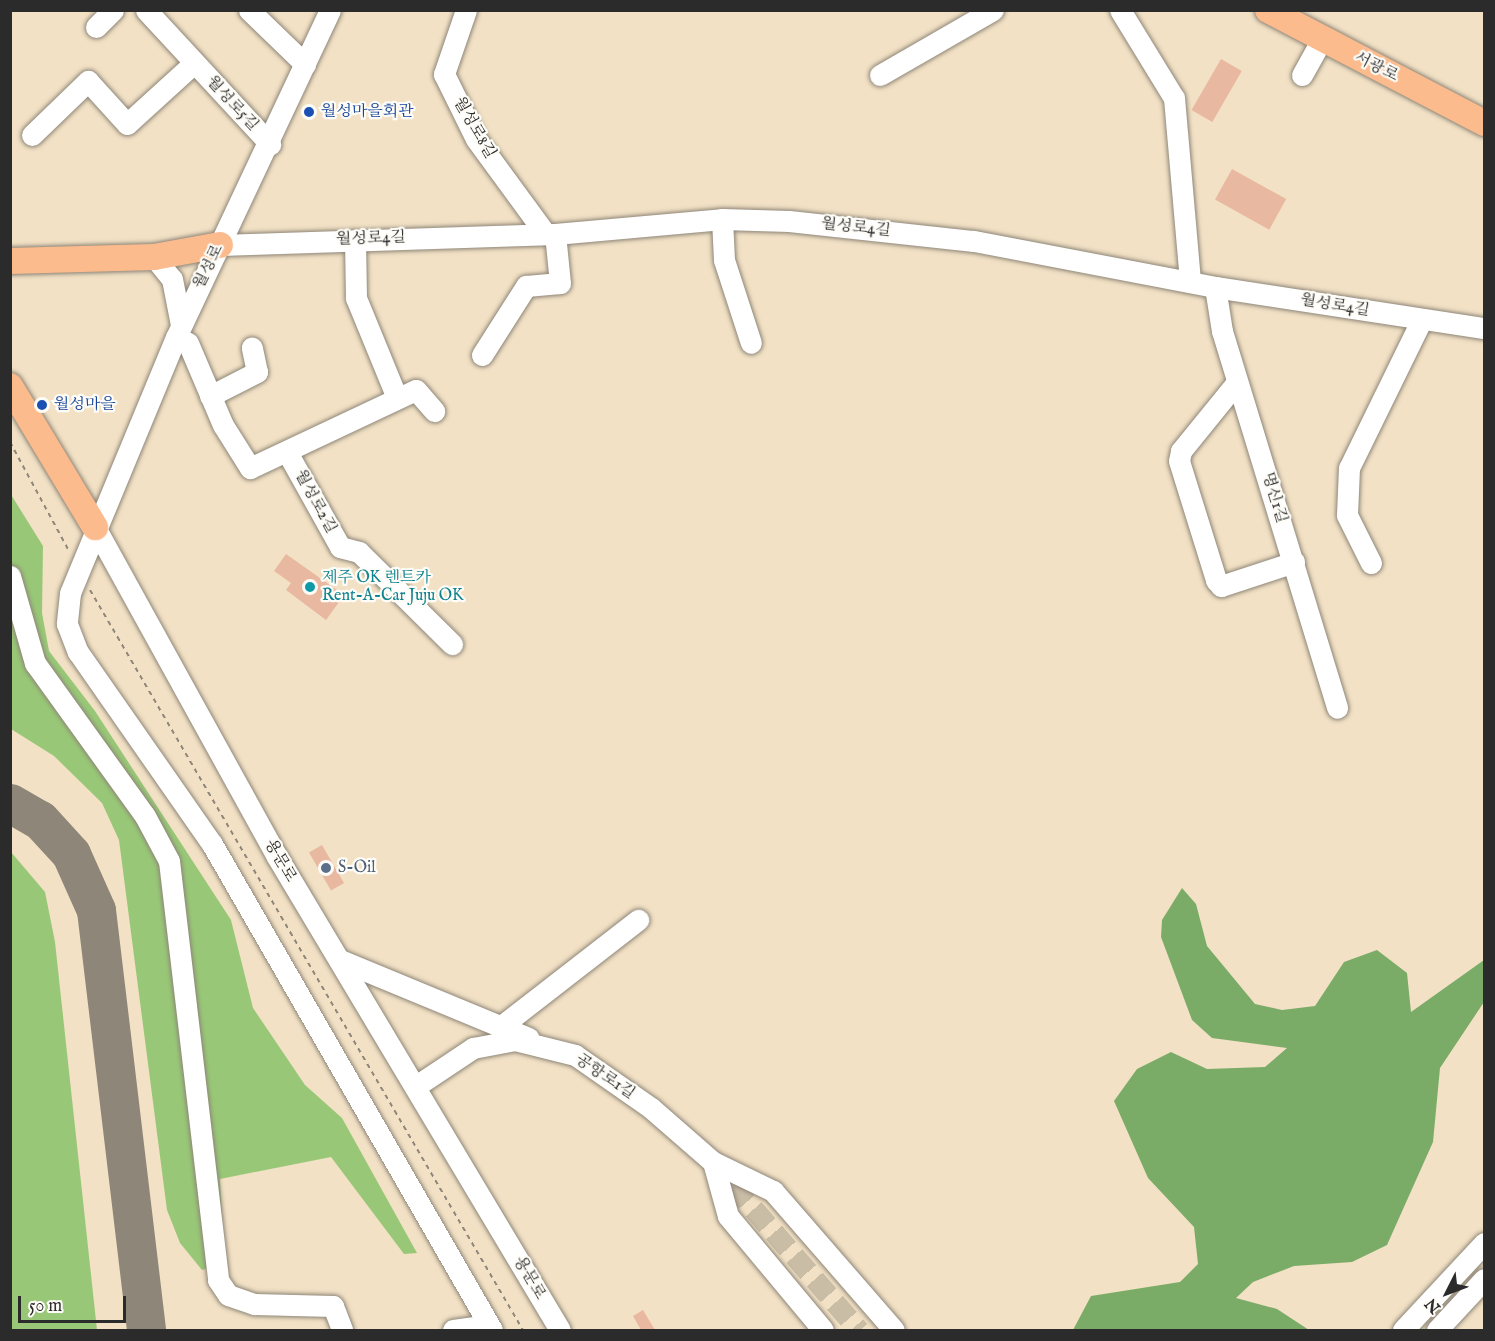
<!DOCTYPE html>
<meta charset="utf-8">
<style>
body{margin:0}
#map{position:relative;width:1495px;height:1341px;overflow:hidden;background:#f2e1c5;font-family:"IM FELL English","Noto Serif KR",serif}
div>[style]{position:absolute}
.green>*{inset:0;background:#98c877}
.forest>*{inset:0;background:#7aac68}
.taxiway>*{height:39px;margin:-19.5px;padding:0 19.5px;transform-origin:19.5px;border-radius:19.5px;background:#8e8678}
.building>*{inset:0;background:#e9b8a0;transform-origin:0 0}
.minor-tunnel>*{height:21px;margin-top:-10.5px;transform-origin:0;background:repeating-linear-gradient(90deg,#cabda6 0 21px,transparent 0 31px)}
.path>*{height:2px;margin-top:-1px;transform-origin:0;background:repeating-linear-gradient(90deg,#8e8678 0 4.5px,transparent 0 9px)}
.roads{filter:drop-shadow(0 0 2px #8e8678) drop-shadow(0 0 2px #8e8678)}
.minor>*{height:21px;margin:-10.5px;padding:0 10.5px;transform-origin:10.5px;border-radius:10.5px;background:#fff}
.major>*{height:26px;margin:-13px;padding:0 13px;transform-origin:13px;border-radius:13px;background:#fbbb8d}
.dots>*{width:16px;height:16px;translate:-50% -50%;box-sizing:border-box;border:3px solid #fdfcf7;border-radius:50%}
span{translate:-50% -50%;white-space:nowrap;text-align:center;line-height:1.15;-webkit-text-stroke:4.5px #fdfcf7;paint-order:stroke}
.street-label{font-size:16px;color:#2b2b2b}
.transit-label{font-size:16px;color:#164399}
.left{translate:0 -50%;text-align:left}
.culture-label{font-size:16px;color:#0d838f}
.service-label{font-size:16px;color:#4e5e75}
.frame{position:absolute;inset:0;border:12px solid #2b2b2b;pointer-events:none}
.north{position:absolute;left:1417px;top:1263px;width:60px;height:60px;-webkit-text-stroke:4px #fdfcf7;paint-order:stroke;rotate:228deg;font-size:16px;font-weight:700;line-height:24px;text-align:center;color:#2b2b2b}
.north::after{content:'';display:block;margin:auto;width:21px;height:27px;background:#2b2b2b;clip-path:polygon(50% 0,100% 100%,50% 72%,0 100%)}
.scale{position:absolute;left:18px;top:1296px;width:108px;height:27px;box-sizing:border-box;border:3px solid #2b2b2b;border-top:0;padding-left:8px;font-size:18px;line-height:21px;white-space:nowrap;color:#2b2b2b;-webkit-text-stroke:4px #fdfcf7;paint-order:stroke}
</style>
<div id="map">
<div class="green">
<i style="clip-path:polygon(10px 493px,43px 546px,42px 613px,49px 651px,95px 711px,231px 920px,253px 1008px,305px 1085px,342px 1118px,417px 1253px,404px 1254px,331px 1157px,220px 1179px,225px 1264px,202px 1270px,180px 1243px,167px 1210px,119px 840px,102px 803px,54px 756px,11px 729px)"></i>
<i style="clip-path:polygon(11px 852px,45px 892px,55px 942px,97px 1330px,11px 1330px)"></i>
</div>
<div class="forest">
<i style="clip-path:polygon(1182px 888px,1196px 904px,1207px 946px,1255px 1004px,1282px 1010px,1315px 1006px,1344px 962px,1377px 950px,1407px 973px,1411px 1012px,1484px 960px,1484px 1002px,1440px 1068px,1433px 1142px,1387px 1245px,1352px 1262px,1294px 1266px,1253px 1282px,1236px 1298px,1277px 1309px,1309px 1330px,1073px 1330px,1091px 1296px,1180px 1282px,1198px 1264px,1194px 1227px,1148px 1178px,1114px 1101px,1137px 1069px,1171px 1052px,1207px 1069px,1265px 1067px,1287px 1048px,1212px 1038px,1192px 1020px,1161px 937px,1162px 920px)"></i>
</div>
<div class="taxiway">
<i style="left:10px;top:803px;width:34px;rotate:30deg"></i>
<i style="left:40px;top:820px;width:46px;rotate:47.6deg"></i>
<i style="left:71px;top:854px;width:61px;rotate:65.9deg"></i>
<i style="left:96px;top:910px;width:423px;rotate:83.2deg"></i>
</div>
<div class="building">
<i style="left:1221px;top:59px;width:24px;height:59px;rotate:30deg"></i>
<i style="left:1232px;top:169px;width:62px;height:35px;rotate:29deg"></i>
<i style="clip-path:polygon(286px 554px,344px 595px,326px 620px,286px 590px,291px 583px,274px 571px)"></i>
<i style="left:322px;top:845px;width:44px;height:15px;rotate:60deg"></i>
<i style="clip-path:polygon(643px 1310px,655px 1330px,641px 1330px,633px 1316px)"></i>
</div>
<div class="minor-tunnel">
<i style="left:713px;top:1162px;width:223px;rotate:49deg"></i>
</div>
<div class="path">
<i style="left:10px;top:442px;width:124px;rotate:61.6deg"></i>
<i style="left:90px;top:590px;width:857px;rotate:59.67deg"></i>
</div>
<div class="roads">
<div class="minor">
<i style="left:146px;top:10px;width:183px;rotate:47.2deg"></i>
<i style="left:249px;top:10px;width:78px;rotate:44deg"></i>
<i style="left:330px;top:10px;width:361px;rotate:115.2deg"></i>
<i style="left:176px;top:337px;width:277px;rotate:112.5deg"></i>
<i style="left:70px;top:593px;width:31px;rotate:96deg"></i>
<i style="left:67px;top:624px;width:30px;rotate:69deg"></i>
<i style="left:78px;top:652px;width:234px;rotate:55.1deg"></i>
<i style="left:212px;top:844px;width:561px;rotate:60.05deg"></i>
<i style="left:466px;top:10px;width:68px;rotate:109deg"></i>
<i style="left:444px;top:74px;width:72px;rotate:63.8deg"></i>
<i style="left:476px;top:139px;width:115px;rotate:53.8deg"></i>
<i style="left:1120px;top:10px;width:103px;rotate:58.5deg"></i>
<i style="left:1174px;top:98px;width:184px;rotate:85deg"></i>
<i style="left:96px;top:27px;width:24px;rotate:-45deg"></i>
<i style="left:880px;top:75px;width:130px;rotate:-29.9deg"></i>
<i style="left:1302px;top:75px;width:41px;rotate:-60.9deg"></i>
<i style="left:32px;top:135px;width:78px;rotate:-44deg"></i>
<i style="left:88px;top:81px;width:58px;rotate:47.8deg"></i>
<i style="left:127px;top:124px;width:91px;rotate:-42.3deg"></i>
<i style="left:722px;top:219px;width:41px;rotate:87.2deg"></i>
<i style="left:724px;top:260px;width:87px;rotate:72deg"></i>
<i style="left:355px;top:240px;width:58px;rotate:89deg"></i>
<i style="left:356px;top:298px;width:108px;rotate:67.7deg"></i>
<i style="left:220px;top:245px;width:335px;rotate:-1.9deg"></i>
<i style="left:555px;top:234px;width:168px;rotate:-5.1deg"></i>
<i style="left:722px;top:219px;width:67px;rotate:1.7deg"></i>
<i style="left:789px;top:221px;width:186px;rotate:6.2deg"></i>
<i style="left:974px;top:241px;width:245px;rotate:10.8deg"></i>
<i style="left:1215px;top:287px;width:272px;rotate:8.7deg"></i>
<i style="left:154px;top:257px;width:28px;rotate:51deg"></i>
<i style="left:172px;top:279px;width:47px;rotate:78.9deg"></i>
<i style="left:1215px;top:287px;width:45px;rotate:81deg"></i>
<i style="left:1222px;top:331px;width:394px;rotate:73deg"></i>
<i style="left:176px;top:337px;width:13px;rotate:27deg"></i>
<i style="left:188px;top:343px;width:89px;rotate:66.9deg"></i>
<i style="left:223px;top:425px;width:51px;rotate:57.9deg"></i>
<i style="left:250px;top:468px;width:183px;rotate:-25.2deg"></i>
<i style="left:416px;top:390px;width:28px;rotate:49deg"></i>
<i style="left:482px;top:355px;width:82px;rotate:-57.5deg"></i>
<i style="left:526px;top:286px;width:34px;rotate:-5deg"></i>
<i style="left:560px;top:283px;width:49px;rotate:-95.8deg"></i>
<i style="left:1237px;top:382px;width:89px;rotate:129.1deg"></i>
<i style="left:1181px;top:451px;width:10px;rotate:101deg"></i>
<i style="left:1179px;top:461px;width:125px;rotate:72.7deg"></i>
<i style="left:1216px;top:580px;width:8px;rotate:50deg"></i>
<i style="left:1221px;top:586px;width:77px;rotate:-18.2deg"></i>
<i style="left:210px;top:396px;width:53px;rotate:-27.1deg"></i>
<i style="left:257px;top:372px;width:25px;rotate:-102deg"></i>
<i style="left:287px;top:452px;width:109px;rotate:60.8deg"></i>
<i style="left:340px;top:547px;width:20px;rotate:15deg"></i>
<i style="left:359px;top:552px;width:131px;rotate:44.7deg"></i>
<i style="left:95px;top:527px;width:375px;rotate:61.1deg"></i>
<i style="left:276px;top:855px;width:553px;rotate:59.13deg"></i>
<i style="left:1371px;top:563px;width:54px;rotate:-116.6deg"></i>
<i style="left:1347px;top:515px;width:47px;rotate:-87.6deg"></i>
<i style="left:1349px;top:468px;width:166px;rotate:-63.9deg"></i>
<i style="left:10px;top:576px;width:91px;rotate:74deg"></i>
<i style="left:35px;top:663px;width:188px;rotate:54.3deg"></i>
<i style="left:145px;top:816px;width:51px;rotate:61.9deg"></i>
<i style="left:169px;top:861px;width:422px;rotate:83.3deg"></i>
<i style="left:218px;top:1280px;width:18px;rotate:56deg"></i>
<i style="left:228px;top:1295px;width:28px;rotate:19deg"></i>
<i style="left:254px;top:1304px;width:79px;rotate:1.5deg"></i>
<i style="left:333px;top:1306px;width:26px;rotate:69deg"></i>
<i style="left:340px;top:960px;width:204px;rotate:22.5deg"></i>
<i style="left:500px;top:1027px;width:175px;rotate:-37.8deg"></i>
<i style="left:416px;top:1086px;width:69px;rotate:-33.7deg"></i>
<i style="left:473px;top:1048px;width:43px;rotate:-10.8deg"></i>
<i style="left:515px;top:1040px;width:62px;rotate:14deg"></i>
<i style="left:575px;top:1055px;width:93px;rotate:34.9deg"></i>
<i style="left:651px;top:1108px;width:82px;rotate:41.1deg"></i>
<i style="left:713px;top:1162px;width:67px;rotate:25.8deg"></i>
<i style="left:773px;top:1191px;width:184px;rotate:49deg"></i>
<i style="left:713px;top:1162px;width:56px;rotate:74.5deg"></i>
<i style="left:728px;top:1216px;width:148px;rotate:50.2deg"></i>
<i style="left:453px;top:1330px;width:35px;rotate:-8deg"></i>
<i style="left:1403px;top:1330px;width:119px;rotate:-47deg"></i>
<i style="left:1437px;top:1330px;width:69px;rotate:-47.3deg"></i>
</div>
<div class="major">
<i style="left:1268px;top:10px;width:244px;rotate:27.6deg"></i>
<i style="left:10px;top:261px;width:144px;rotate:-1.6deg"></i>
<i style="left:154px;top:257px;width:67px;rotate:-10.3deg"></i>
<i style="left:10px;top:386px;width:165px;rotate:58.9deg"></i>
</div>
</div>
<div class="dots">
<i style="left:309px;top:112px;background:#1a4fb4"></i>
<i style="left:42px;top:405px;background:#1a4fb4"></i>
<i style="left:310px;top:587px;background:#0f9aa8"></i>
<i style="left:326px;top:868px;background:#5c6f8a"></i>
</div>
<div class="street-label">
<span style="left:1376px;top:67px;rotate:27deg">서광로</span>
<span style="left:232px;top:104px;rotate:47deg">월성로5길</span>
<span style="left:474px;top:128px;rotate:60deg">월성로8길</span>
<span style="left:856px;top:228px;rotate:6deg">월성로4길</span>
<span style="left:371px;top:239px;rotate:-2deg">월성로4길</span>
<span style="left:209px;top:267px;rotate:-64deg">월성로</span>
<span style="left:1335px;top:306px;rotate:9deg">월성로4길</span>
<span style="left:1274px;top:498px;rotate:73deg">명신1길</span>
<span style="left:315px;top:502px;rotate:61deg">월성로2길</span>
<span style="left:280px;top:861px;rotate:60deg">용문로</span>
<span style="left:605px;top:1077px;rotate:34deg">공항로1길</span>
<span style="left:529px;top:1278px;rotate:60deg">용문로</span>
</div>
<div class="transit-label">
<span class="left" style="left:321px;top:112px">월성마을회관</span>
<span class="left" style="left:54px;top:405px">월성마을</span>
</div>
<div class="culture-label">
<span class="left" style="left:322px;top:587px">제주 OK 렌트카<br>Rent-A-Car Juju OK</span>
</div>
<div class="service-label">
<span class="left" style="left:338px;top:868px">S-Oil</span>
</div>
<div class="frame"></div>
<div class="north">N</div>
<div class="scale">50 m</div>
</div>
